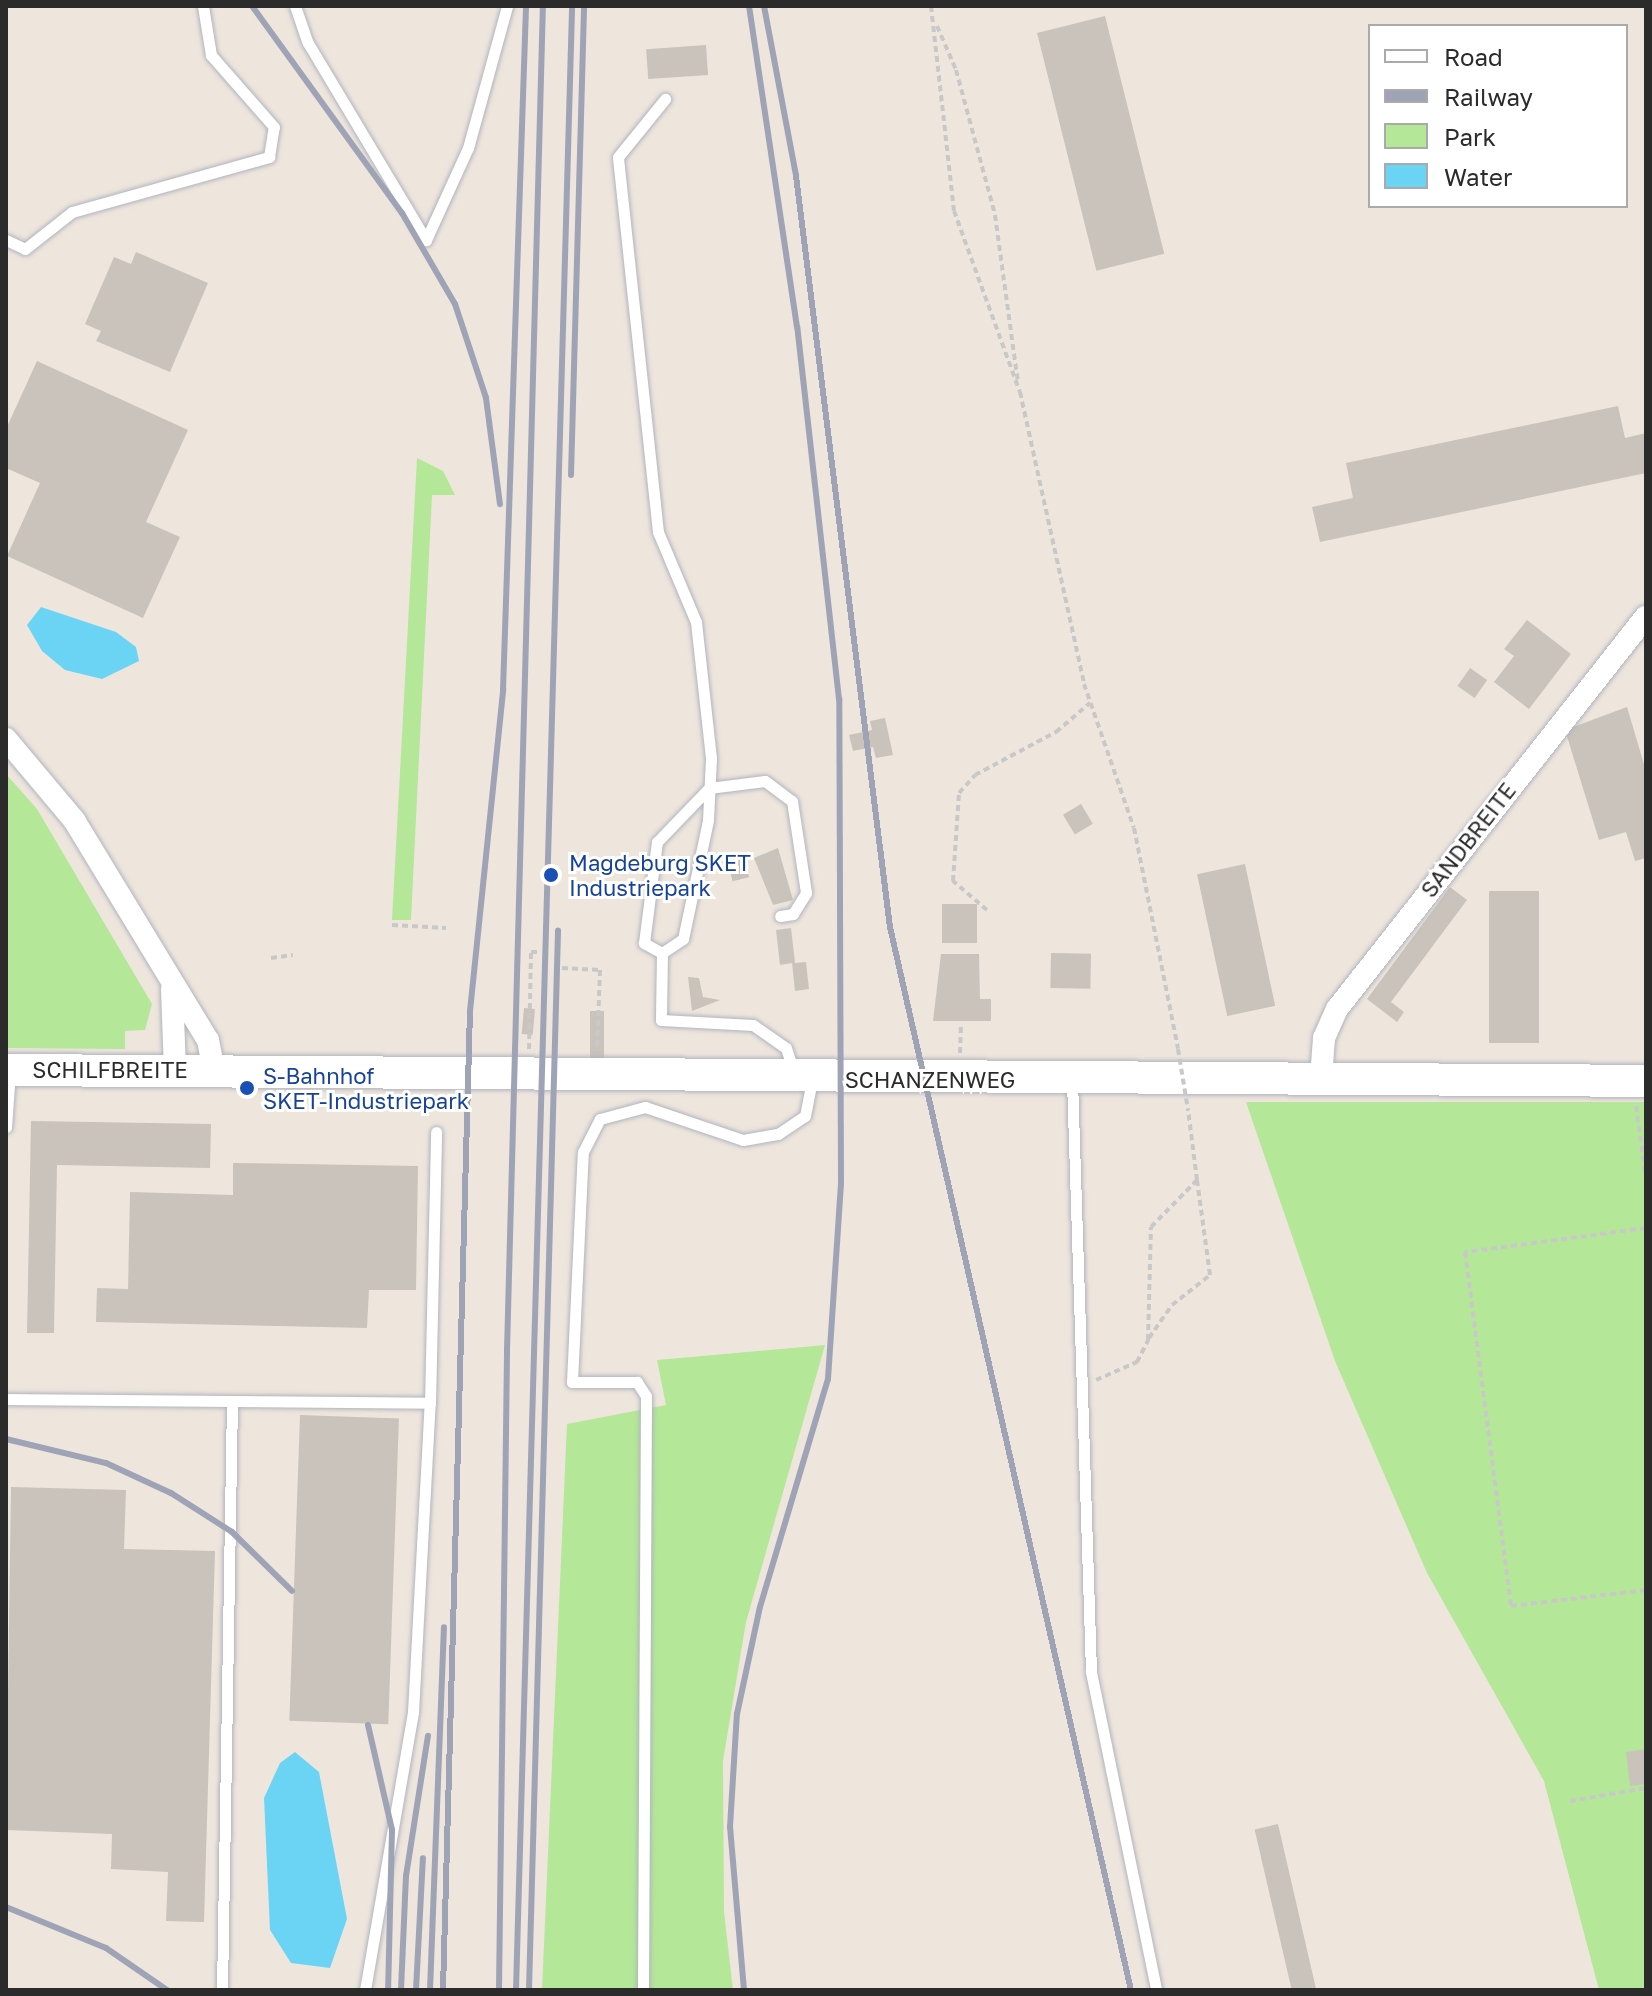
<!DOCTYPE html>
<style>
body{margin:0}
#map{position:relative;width:1652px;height:1996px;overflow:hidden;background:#eee6dd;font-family:"Golos Text",sans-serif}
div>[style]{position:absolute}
.green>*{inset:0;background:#b4e797}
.water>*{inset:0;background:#6bd4f4}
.building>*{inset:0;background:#c9c3bc;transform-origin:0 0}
.path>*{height:4px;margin-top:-2px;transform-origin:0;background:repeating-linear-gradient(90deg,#c8c8c8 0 6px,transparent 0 10px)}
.roads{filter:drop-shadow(0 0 2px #b1b4bf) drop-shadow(0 0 2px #b1b4bf)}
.lane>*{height:11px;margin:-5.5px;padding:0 5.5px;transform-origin:5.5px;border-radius:5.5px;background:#fff}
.street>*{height:22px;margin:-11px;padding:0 11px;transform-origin:11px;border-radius:11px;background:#fff}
.secondary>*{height:32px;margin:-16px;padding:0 16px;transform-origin:16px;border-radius:16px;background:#fff}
.rail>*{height:6px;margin:-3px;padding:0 3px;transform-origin:3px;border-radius:3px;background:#9fa3b6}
.path-bridge>*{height:4px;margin-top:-2px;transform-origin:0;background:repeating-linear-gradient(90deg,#c8c8c8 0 6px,transparent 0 10px)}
.dots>*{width:22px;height:22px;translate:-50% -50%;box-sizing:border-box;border:4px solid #fff;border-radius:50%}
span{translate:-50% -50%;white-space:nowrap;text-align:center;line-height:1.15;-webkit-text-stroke:6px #fff;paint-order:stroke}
.street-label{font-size:22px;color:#2b2b2b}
.transit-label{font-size:22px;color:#164399}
.left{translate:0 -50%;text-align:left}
.frame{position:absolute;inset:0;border:8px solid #2b2b2b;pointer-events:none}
.legend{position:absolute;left:1368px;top:24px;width:260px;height:184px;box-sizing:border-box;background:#fff;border:2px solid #aaa;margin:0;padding:10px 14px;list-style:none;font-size:24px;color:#2b2b2b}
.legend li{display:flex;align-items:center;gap:16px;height:40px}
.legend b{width:40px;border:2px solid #aaa}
</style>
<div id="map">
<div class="green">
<i style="clip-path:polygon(417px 458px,443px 471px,455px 495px,432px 495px,411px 920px,392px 920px)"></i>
<i style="clip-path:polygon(6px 774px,37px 809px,152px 1004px,145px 1030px,125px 1031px,125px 1049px,6px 1048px)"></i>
<i style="clip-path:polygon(1246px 1102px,1646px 1102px,1646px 1990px,1599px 1990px,1544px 1781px,1427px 1573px,1335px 1361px)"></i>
<i style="clip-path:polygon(825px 1345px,746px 1622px,723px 1761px,724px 1912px,733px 1990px,542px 1990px,567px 1424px,666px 1405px,657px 1360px)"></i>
</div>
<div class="water">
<i style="clip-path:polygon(41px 607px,116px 632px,136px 647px,139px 661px,102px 679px,65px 670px,42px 651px,27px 625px)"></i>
<i style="clip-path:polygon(295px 1752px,319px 1772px,347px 1919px,330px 1968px,291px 1963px,270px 1930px,264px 1798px,280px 1763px)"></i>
</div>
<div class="building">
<i style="left:1105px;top:16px;width:245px;height:70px;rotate:76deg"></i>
<i style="left:706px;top:45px;width:30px;height:60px;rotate:86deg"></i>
<i style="clip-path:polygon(136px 252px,208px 283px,170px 372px,96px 341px,101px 331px,85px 324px,114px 257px,131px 264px)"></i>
<i style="clip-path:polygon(37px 361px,188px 430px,146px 522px,180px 537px,143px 618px,7px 556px,40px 483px,6px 468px,6px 429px)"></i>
<i style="clip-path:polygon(1618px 406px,1625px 438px,1646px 433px,1646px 473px,1320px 542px,1312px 507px,1353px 498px,1346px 463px)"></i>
<i style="clip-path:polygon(1527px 620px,1571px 654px,1529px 709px,1494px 682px,1514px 656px,1504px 649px)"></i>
<i style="left:1470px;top:668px;width:21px;height:22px;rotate:35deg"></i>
<i style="clip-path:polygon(1627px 707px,1646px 771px,1646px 858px,1635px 861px,1626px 832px,1599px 840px,1565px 730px)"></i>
<i style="clip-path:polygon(885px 718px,893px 755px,876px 758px,873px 747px,853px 751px,849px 735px,872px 730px,870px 721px)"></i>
<i style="left:1081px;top:804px;width:23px;height:21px;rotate:59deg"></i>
<i style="clip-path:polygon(778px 848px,793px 900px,773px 905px,754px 858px)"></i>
<i style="left:743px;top:853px;width:25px;height:17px;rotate:76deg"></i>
<i style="left:1245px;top:864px;width:145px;height:49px;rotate:78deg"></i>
<i style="clip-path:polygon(1450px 887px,1467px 900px,1391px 1002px,1404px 1012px,1397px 1022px,1367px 999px)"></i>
<i style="left:1489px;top:891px;width:50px;height:152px"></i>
<i style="left:942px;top:904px;width:35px;height:39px"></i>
<i style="clip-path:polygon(791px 928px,795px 963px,806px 962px,809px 989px,795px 991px,792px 963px,780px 965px,776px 930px)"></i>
<i style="left:1051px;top:953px;width:40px;height:35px;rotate:1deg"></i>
<i style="clip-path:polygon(941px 954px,979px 954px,980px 999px,991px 999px,991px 1021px,933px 1021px)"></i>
<i style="clip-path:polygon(688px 977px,699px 978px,703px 997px,720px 1000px,692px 1011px)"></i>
<i style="left:524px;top:1008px;width:11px;height:26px;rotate:5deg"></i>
<i style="left:590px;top:1011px;width:14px;height:49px"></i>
<i style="clip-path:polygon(31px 1121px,211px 1124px,210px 1168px,57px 1165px,54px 1333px,27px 1333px)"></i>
<i style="clip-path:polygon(233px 1163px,418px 1166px,416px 1290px,369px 1290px,367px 1328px,96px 1322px,97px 1288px,128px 1289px,130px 1192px,233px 1195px)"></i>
<i style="left:300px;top:1415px;width:99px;height:306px;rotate:2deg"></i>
<i style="clip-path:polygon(11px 1487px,126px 1490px,124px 1549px,215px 1551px,204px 1922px,166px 1921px,168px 1872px,111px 1869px,112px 1834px,6px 1830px)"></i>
<i style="clip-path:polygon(1646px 1749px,1646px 1784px,1630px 1786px,1626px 1752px)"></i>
<i style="left:1278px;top:1824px;width:170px;height:24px;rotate:77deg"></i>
</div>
<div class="path">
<i style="left:931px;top:6px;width:206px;rotate:83.6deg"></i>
<i style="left:954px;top:211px;width:193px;rotate:70deg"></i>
<i style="left:1020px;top:392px;width:299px;rotate:77.6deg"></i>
<i style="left:1084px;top:684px;width:152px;rotate:70.9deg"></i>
<i style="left:1134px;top:828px;width:225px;rotate:78.7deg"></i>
<i style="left:937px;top:26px;width:48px;rotate:66.6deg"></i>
<i style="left:956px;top:70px;width:150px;rotate:74.9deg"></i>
<i style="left:995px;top:215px;width:169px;rotate:82.2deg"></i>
<i style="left:987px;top:910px;width:45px;rotate:-139.5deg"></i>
<i style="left:953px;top:881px;width:88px;rotate:-86.1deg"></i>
<i style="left:959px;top:793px;width:24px;rotate:-48deg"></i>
<i style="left:975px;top:775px;width:92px;rotate:-28deg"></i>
<i style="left:1056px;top:732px;width:45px;rotate:-40.5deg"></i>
<i style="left:392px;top:925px;width:54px;rotate:3.2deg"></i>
<i style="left:271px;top:958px;width:22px;rotate:-8deg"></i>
<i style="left:562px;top:968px;width:38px;rotate:3deg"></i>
<i style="left:600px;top:970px;width:81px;rotate:92.1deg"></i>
<i style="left:529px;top:1049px;width:97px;rotate:-88.8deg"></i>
<i style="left:531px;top:952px;width:8px"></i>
<i style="left:960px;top:1053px;width:30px;rotate:-88deg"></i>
<i style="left:1636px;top:1106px;width:73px;rotate:82.1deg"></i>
<i style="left:1646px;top:1228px;width:183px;rotate:172.4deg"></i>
<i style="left:1465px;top:1252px;width:357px;rotate:82.6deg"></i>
<i style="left:1511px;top:1606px;width:136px;rotate:-6.8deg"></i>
<i style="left:1149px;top:1338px;width:40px;rotate:-55.1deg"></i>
<i style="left:1172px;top:1305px;width:48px;rotate:-38.3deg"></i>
<i style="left:1210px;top:1275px;width:96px;rotate:-97.8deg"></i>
<i style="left:1096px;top:1380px;width:45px;rotate:-23.7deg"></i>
<i style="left:1137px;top:1362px;width:25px;rotate:-63deg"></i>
<i style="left:1148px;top:1340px;width:113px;rotate:-88.5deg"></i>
<i style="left:1151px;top:1227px;width:66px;rotate:-45.6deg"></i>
<i style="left:1197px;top:1180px;width:71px;rotate:-97.3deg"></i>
<i style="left:1570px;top:1801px;width:77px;rotate:-9.7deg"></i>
</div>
<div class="roads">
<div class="lane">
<i style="left:295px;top:6px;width:39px;rotate:71deg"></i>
<i style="left:308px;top:43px;width:230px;rotate:59.1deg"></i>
<i style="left:6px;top:240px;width:21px;rotate:25deg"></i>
<i style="left:25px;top:249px;width:60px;rotate:-38.2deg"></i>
<i style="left:72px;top:212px;width:205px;rotate:-15.6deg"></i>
<i style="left:269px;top:157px;width:30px;rotate:-81deg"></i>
<i style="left:274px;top:127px;width:96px;rotate:-131.2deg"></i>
<i style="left:211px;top:55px;width:50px;rotate:-99.3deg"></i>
<i style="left:426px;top:240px;width:101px;rotate:-65.5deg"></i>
<i style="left:468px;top:148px;width:147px;rotate:-74.6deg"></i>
<i style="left:662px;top:953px;width:25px;rotate:-34deg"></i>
<i style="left:683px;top:939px;width:122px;rotate:-78.1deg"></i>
<i style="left:708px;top:820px;width:62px;rotate:-87.2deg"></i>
<i style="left:711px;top:758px;width:137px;rotate:-96.3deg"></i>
<i style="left:696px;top:622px;width:98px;rotate:-112.9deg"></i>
<i style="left:658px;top:532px;width:377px;rotate:-96.1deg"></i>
<i style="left:618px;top:157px;width:75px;rotate:-51deg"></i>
<i style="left:662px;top:953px;width:21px;rotate:-151deg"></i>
<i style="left:644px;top:943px;width:102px;rotate:-82.7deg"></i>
<i style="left:657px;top:842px;width:75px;rotate:-46.1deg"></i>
<i style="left:709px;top:788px;width:56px;rotate:-7.1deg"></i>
<i style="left:765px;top:781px;width:34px;rotate:37deg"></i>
<i style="left:792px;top:801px;width:93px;rotate:81.3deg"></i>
<i style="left:806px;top:893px;width:25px;rotate:122deg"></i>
<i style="left:793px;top:914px;width:13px;rotate:171deg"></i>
<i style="left:662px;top:953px;width:67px;rotate:90.9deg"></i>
<i style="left:661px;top:1020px;width:92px;rotate:3.1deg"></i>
<i style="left:753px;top:1025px;width:40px;rotate:34.9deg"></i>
<i style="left:786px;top:1048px;width:25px;rotate:72deg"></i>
<i style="left:1072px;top:1080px;width:592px;rotate:88.16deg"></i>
<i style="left:1091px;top:1672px;width:325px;rotate:78.4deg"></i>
<i style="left:6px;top:1127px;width:56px;rotate:-85.9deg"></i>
<i style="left:6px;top:1399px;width:424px;rotate:0.5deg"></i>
<i style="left:430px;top:1403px;width:271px;rotate:-88.7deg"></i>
<i style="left:222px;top:1990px;width:589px;rotate:-89.03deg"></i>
<i style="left:365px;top:1990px;width:282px;rotate:-80.2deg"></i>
<i style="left:413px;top:1712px;width:309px;rotate:-86.9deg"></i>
<i style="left:643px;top:1990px;width:594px;rotate:-89.71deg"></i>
<i style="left:646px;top:1396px;width:17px;rotate:-123deg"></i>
<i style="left:637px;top:1382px;width:65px;rotate:180deg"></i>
<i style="left:572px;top:1382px;width:230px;rotate:-87.3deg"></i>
<i style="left:583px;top:1152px;width:37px;rotate:-63deg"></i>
<i style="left:600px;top:1119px;width:47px;rotate:-14.9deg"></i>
<i style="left:645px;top:1107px;width:103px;rotate:18.6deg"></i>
<i style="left:743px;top:1140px;width:36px;rotate:-10deg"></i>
<i style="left:778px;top:1134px;width:32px;rotate:-34deg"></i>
<i style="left:805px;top:1116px;width:37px;rotate:-79deg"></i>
</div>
<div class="street">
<i style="left:6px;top:739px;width:106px;rotate:50deg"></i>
<i style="left:74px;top:820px;width:258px;rotate:58.7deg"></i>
<i style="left:208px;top:1040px;width:32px;rotate:79deg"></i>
<i style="left:172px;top:989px;width:82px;rotate:87.9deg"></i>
<i style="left:1321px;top:1078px;width:40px;rotate:-85.7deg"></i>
<i style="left:1324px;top:1038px;width:32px;rotate:-66deg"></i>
<i style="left:1337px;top:1009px;width:499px;rotate:-51.8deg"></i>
</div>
<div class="secondary">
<i style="left:6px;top:1070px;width:1640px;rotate:0.38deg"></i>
</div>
</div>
<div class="rail">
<i style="left:252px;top:6px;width:256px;rotate:54.1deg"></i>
<i style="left:402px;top:213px;width:105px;rotate:59.8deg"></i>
<i style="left:455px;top:304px;width:99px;rotate:71.7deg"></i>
<i style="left:486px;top:398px;width:107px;rotate:82.5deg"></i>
<i style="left:764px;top:6px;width:173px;rotate:79.3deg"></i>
<i style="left:796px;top:176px;width:757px;rotate:82.87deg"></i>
<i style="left:890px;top:927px;width:1090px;rotate:77.23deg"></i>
<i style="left:571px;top:475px;width:469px;rotate:-88.4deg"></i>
<i style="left:6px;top:1439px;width:103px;rotate:13.5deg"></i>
<i style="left:106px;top:1463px;width:72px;rotate:24.8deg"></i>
<i style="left:171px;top:1493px;width:72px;rotate:32.6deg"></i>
<i style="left:232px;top:1532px;width:84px;rotate:44.5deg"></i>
<i style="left:368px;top:1725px;width:108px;rotate:77.1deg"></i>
<i style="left:392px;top:1830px;width:160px;rotate:91.4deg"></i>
<i style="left:6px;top:1907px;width:108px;rotate:22.3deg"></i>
<i style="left:106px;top:1948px;width:74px;rotate:34.5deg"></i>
<i style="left:401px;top:1990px;width:114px;rotate:-87.5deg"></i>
<i style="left:406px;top:1876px;width:142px;rotate:-81.1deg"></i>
<i style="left:416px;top:1990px;width:132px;rotate:-87deg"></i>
<i style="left:430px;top:1990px;width:363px;rotate:-87.8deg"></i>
<i style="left:443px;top:1990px;width:979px;rotate:-88.42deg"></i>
<i style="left:470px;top:1011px;width:323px;rotate:-84.1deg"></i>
<i style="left:503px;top:690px;width:684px;rotate:-88.07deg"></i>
<i style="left:499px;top:1990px;width:640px;rotate:-89.28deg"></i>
<i style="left:507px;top:1350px;width:1344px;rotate:-88.47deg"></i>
<i style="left:516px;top:1990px;width:1985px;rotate:-88.38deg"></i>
<i style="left:529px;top:1990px;width:1060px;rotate:-88.43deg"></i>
<i style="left:744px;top:1990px;width:164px;rotate:-94.9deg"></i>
<i style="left:730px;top:1827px;width:113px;rotate:-86.5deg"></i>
<i style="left:737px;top:1714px;width:109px;rotate:-77.9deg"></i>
<i style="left:760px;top:1607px;width:238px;rotate:-73.4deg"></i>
<i style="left:828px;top:1379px;width:196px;rotate:-86.2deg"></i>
<i style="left:841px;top:1183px;width:484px;rotate:-90.2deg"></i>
<i style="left:839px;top:699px;width:374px;rotate:-96.4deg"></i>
<i style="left:797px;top:327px;width:325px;rotate:-98.5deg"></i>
</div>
<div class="path-bridge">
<i style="left:1178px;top:1049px;width:62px;rotate:80.7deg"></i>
</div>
<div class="dots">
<i style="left:551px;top:875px;background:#1a4fb4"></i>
<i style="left:247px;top:1088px;background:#1a4fb4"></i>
</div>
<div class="street-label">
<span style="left:1468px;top:840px;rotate:-52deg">SANDBREITE</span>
<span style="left:110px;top:1070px">SCHILFBREITE</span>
<span style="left:930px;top:1080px">SCHANZENWEG</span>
</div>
<div class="transit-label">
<span class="left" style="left:569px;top:875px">Magdeburg SKET<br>Industriepark</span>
<span class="left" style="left:263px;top:1088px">S-Bahnhof<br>SKET-Industriepark</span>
</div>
<div class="frame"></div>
<ul class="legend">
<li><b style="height:10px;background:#fff"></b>Road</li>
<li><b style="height:10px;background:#9fa3b6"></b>Railway</li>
<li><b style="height:22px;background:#b4e797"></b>Park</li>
<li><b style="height:22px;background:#6bd4f4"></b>Water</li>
</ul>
</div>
